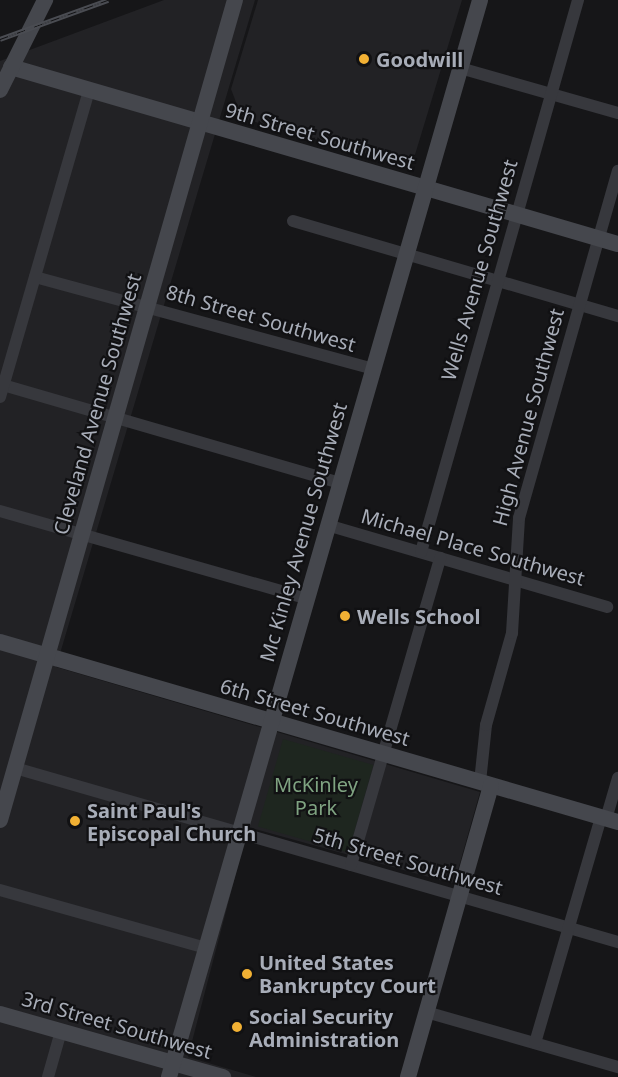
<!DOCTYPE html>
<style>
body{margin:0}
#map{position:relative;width:618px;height:1077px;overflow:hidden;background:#161618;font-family:"Noto Sans",sans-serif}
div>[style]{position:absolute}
.built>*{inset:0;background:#222225}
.green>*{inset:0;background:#1e261f;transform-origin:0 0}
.street>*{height:12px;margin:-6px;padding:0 6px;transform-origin:6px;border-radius:6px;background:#37383d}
.secondary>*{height:16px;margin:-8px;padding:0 8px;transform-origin:8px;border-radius:8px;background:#45474d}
.rail>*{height:5px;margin-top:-2.5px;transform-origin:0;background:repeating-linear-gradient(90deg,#111113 0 9px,#4a4c52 0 18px);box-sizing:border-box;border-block:2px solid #4a4c52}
.dots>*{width:16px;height:16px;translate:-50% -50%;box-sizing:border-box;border:3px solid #111113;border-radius:50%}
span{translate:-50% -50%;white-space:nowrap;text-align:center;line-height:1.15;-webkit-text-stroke:4.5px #111113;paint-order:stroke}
.poi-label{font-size:20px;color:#a8adb8;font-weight:700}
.left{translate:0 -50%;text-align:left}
.street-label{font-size:20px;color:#a8adb8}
.park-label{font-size:20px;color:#7fa381}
</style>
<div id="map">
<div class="built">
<i style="clip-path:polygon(164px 0,255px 0,56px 667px,480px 792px,454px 884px,248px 827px,188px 1057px,256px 1077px,0 1077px,0 61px)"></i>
<i style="clip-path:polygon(258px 0,462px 0,414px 158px,402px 164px,242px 118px,231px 89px)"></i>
</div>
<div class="green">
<i style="left:283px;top:739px;width:94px;height:91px;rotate:16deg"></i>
</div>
<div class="street">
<i style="left:460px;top:68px;width:164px;rotate:15.9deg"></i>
<i style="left:293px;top:221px;width:339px;rotate:16.3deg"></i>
<i style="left:35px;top:277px;width:350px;rotate:15.2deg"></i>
<i style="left:3px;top:385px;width:351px;rotate:16.2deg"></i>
<i style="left:0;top:397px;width:319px;rotate:-73.8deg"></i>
<i style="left:0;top:511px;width:318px;rotate:15.9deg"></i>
<i style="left:327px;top:525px;width:292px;rotate:16.3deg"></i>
<i style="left:421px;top:552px;width:574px;rotate:-74.12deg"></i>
<i style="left:15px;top:768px;width:628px;rotate:16.1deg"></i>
<i style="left:480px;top:782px;width:57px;rotate:-84deg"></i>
<i style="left:486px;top:725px;width:96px;rotate:-74.2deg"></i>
<i style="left:512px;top:633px;width:115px;rotate:-86.5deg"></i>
<i style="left:519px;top:518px;width:361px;rotate:-74.1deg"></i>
<i style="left:606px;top:819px;width:43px;rotate:-73.7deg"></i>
<i style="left:351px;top:865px;width:320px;rotate:-73.8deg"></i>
<i style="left:0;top:890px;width:214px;rotate:15.7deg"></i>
<i style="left:426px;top:1012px;width:200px;rotate:16deg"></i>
<i style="left:535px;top:1043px;width:234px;rotate:-73.7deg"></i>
<i style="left:48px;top:1077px;width:48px;rotate:-74.2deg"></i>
</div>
<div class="secondary">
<i style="left:11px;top:67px;width:632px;rotate:16.26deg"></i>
<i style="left:0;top:90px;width:101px;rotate:-63.4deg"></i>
<i style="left:0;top:642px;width:644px;rotate:16.24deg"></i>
<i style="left:0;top:820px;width:853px;rotate:-74.01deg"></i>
<i style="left:0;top:1014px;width:232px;rotate:15.8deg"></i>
<i style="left:169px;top:1077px;width:1121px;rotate:-73.89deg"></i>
<i style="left:408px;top:1077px;width:303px;rotate:-74.1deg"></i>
</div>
<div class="rail">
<i style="left:0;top:39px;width:115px;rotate:-19.9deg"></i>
</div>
<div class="dots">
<i style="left:364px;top:59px;background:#f2b134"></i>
<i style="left:345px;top:616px;background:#f2b134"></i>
<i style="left:75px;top:821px;background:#f2b134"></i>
<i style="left:247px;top:974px;background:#f2b134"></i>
<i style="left:237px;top:1027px;background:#f2b134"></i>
</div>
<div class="poi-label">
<span class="left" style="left:376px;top:59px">Goodwill</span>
<span class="left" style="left:357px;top:616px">Wells School</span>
<span class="left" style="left:87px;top:822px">Saint Paul's<br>Episcopal Church</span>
<span class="left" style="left:259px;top:974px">United States<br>Bankruptcy Court</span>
<span class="left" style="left:249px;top:1028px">Social Security<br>Administration</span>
</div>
<div class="street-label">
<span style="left:320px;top:136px;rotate:16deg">9th Street Southwest</span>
<span style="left:479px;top:270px;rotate:-74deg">Wells Avenue Southwest</span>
<span style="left:261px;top:318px;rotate:16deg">8th Street Southwest</span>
<span style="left:97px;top:404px;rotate:-74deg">Cleveland Avenue Southwest</span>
<span style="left:528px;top:417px;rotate:-75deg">High Avenue Southwest</span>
<span style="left:303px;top:532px;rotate:-74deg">Mc Kinley Avenue Southwest</span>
<span style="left:473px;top:547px;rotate:16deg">Michael Place Southwest</span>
<span style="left:315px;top:712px;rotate:16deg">6th Street Southwest</span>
<span style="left:408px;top:861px;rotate:16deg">5th Street Southwest</span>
<span style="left:117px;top:1025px;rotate:16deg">3rd Street Southwest</span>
</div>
<div class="park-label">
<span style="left:316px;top:796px">McKinley<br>Park</span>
</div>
</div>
